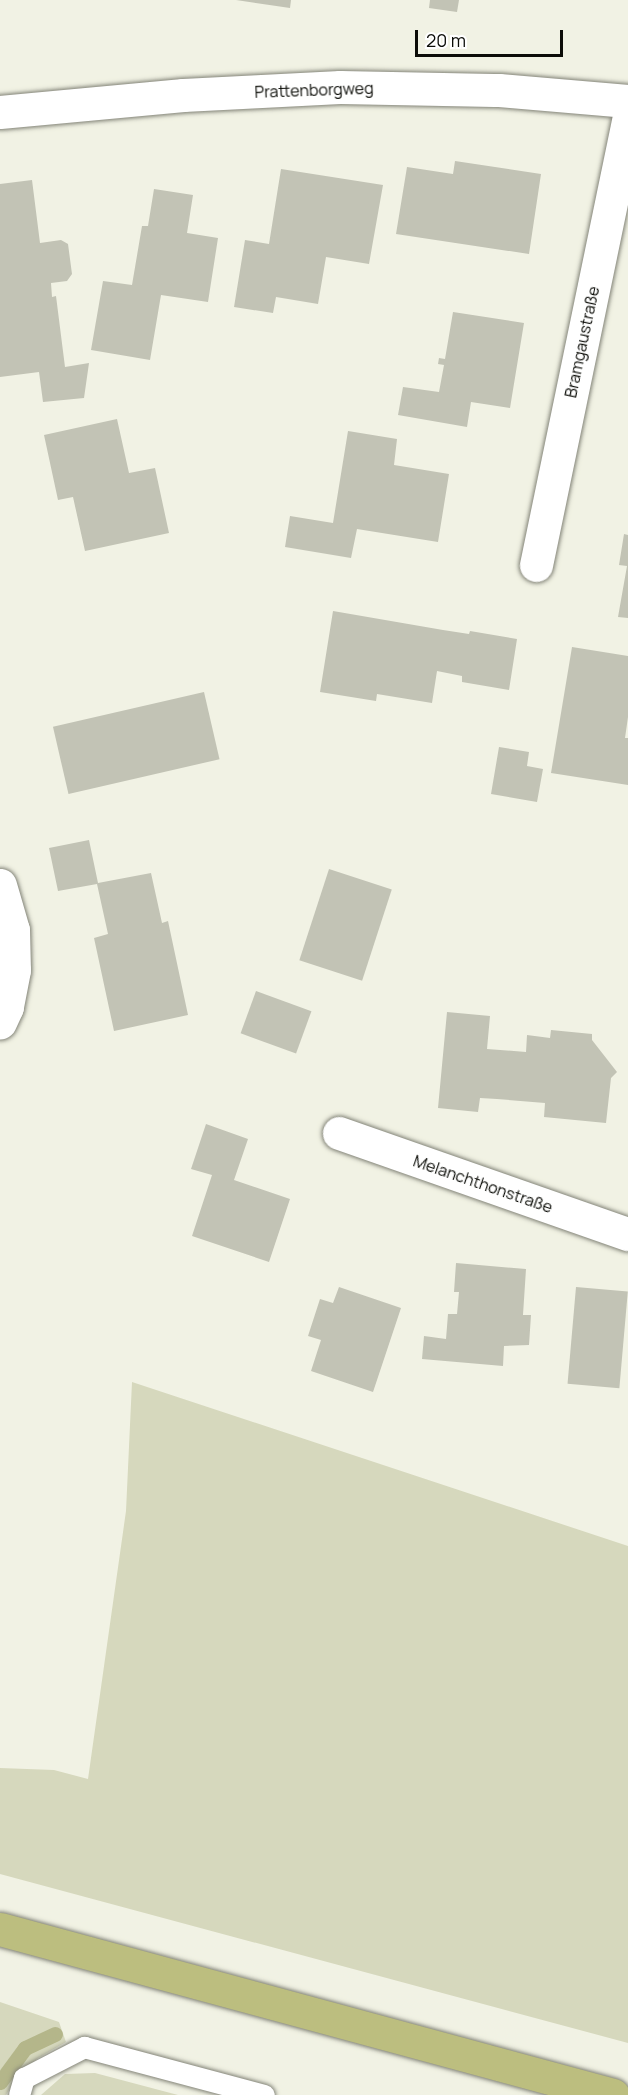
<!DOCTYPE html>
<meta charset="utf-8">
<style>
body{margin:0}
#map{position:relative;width:628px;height:2095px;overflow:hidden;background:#f1f2e4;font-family:Manrope,sans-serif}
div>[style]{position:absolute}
.green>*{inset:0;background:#d6d8bd}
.stream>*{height:15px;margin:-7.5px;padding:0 7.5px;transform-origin:7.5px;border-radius:7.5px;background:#b4b68a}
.building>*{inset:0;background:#c2c3b5;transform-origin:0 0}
.roads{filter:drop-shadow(0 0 2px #838478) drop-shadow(0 0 2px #838478)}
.service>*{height:21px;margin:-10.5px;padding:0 10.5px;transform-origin:10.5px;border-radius:10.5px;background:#fff}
.minor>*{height:33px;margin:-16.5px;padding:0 16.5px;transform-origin:16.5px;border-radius:16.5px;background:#fff}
.primary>*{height:33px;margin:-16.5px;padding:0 16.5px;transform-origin:16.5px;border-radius:16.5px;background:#bcbe7f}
span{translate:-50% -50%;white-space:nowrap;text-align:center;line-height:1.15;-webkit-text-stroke:6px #fff;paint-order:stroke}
.street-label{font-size:16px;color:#0c0d08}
.scale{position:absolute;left:415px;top:30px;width:148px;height:27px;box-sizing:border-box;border:3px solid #0c0d08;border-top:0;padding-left:8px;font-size:18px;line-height:21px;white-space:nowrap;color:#0c0d08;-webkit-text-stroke:4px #fff;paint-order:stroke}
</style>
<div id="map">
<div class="green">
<i style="clip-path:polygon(132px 1382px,628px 1546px,628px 2043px,0 1874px,0 1768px,54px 1770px,88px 1779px,126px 1511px)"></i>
<i style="clip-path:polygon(0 2002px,59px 2022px,66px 2042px,38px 2058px,16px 2078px,6px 2095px,0 2095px)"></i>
<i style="clip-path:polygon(95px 2073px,178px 2095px,41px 2095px,65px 2074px)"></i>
</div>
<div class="stream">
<i style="left:0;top:2082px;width:42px;rotate:-53.7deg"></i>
<i style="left:25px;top:2048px;width:33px;rotate:-25deg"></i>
</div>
<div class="building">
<i style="clip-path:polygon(236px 0,291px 0,290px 8px)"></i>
<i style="clip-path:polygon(430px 0,459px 0,457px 12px,429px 8px)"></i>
<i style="clip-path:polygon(455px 161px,541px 174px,529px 254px,396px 234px,407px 167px,453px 174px)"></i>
<i style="clip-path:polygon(281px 169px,383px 185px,369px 264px,326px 257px,318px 304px,276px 297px,273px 313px,234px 307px,245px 240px,269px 244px)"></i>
<i style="clip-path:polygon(32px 180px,40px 243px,61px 240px,68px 244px,72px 274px,67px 281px,51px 283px,52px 297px,56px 296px,65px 367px,89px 363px,84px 398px,43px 402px,39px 372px,0 377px,0 184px)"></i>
<i style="clip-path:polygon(154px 189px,193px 195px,187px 233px,218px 238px,208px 302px,161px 295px,150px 360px,91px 350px,103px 281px,132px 285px,142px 226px,148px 226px)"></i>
<i style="clip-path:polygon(453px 312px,524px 323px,510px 408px,471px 402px,467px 427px,398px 415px,403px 387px,439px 392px,444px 365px,438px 364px,439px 358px,445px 359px)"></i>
<i style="clip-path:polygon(117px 419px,129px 473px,155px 468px,169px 533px,85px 551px,73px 497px,58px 500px,44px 435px)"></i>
<i style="clip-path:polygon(348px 431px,397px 439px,394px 465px,449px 474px,438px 542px,357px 529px,351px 558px,285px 547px,290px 516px,333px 523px)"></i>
<i style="clip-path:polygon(624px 534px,628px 535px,628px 618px,618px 617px,627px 566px,619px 565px)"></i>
<i style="clip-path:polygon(333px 611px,443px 630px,469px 634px,470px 631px,517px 639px,509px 690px,462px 682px,462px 676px,437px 671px,432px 703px,377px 694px,376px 701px,320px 692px)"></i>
<i style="clip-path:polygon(572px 647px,628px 656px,628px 717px,625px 738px,628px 738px,628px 785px,551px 773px)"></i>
<i style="left:204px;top:692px;width:69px;height:155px;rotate:77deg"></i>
<i style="clip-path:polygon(499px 747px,529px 752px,527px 766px,543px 769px,537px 802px,491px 794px)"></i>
<i style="clip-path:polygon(89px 840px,98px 883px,151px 873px,162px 923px,168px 921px,188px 1015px,114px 1031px,94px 938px,108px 934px,97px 884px,58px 891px,49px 848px)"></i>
<i style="left:329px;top:869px;width:66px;height:96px;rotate:18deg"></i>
<i style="left:256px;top:991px;width:59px;height:45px;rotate:20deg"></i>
<i style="clip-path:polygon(447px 1012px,490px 1016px,487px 1049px,526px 1052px,527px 1035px,550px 1038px,551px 1030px,592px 1034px,592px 1040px,617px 1072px,611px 1078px,606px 1123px,544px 1117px,545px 1103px,497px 1099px,480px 1098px,478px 1112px,438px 1108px)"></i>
<i style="clip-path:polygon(206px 1124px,248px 1139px,234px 1180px,290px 1199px,269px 1262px,192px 1236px,212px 1175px,191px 1169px)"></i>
<i style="clip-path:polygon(456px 1263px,526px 1269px,523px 1315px,531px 1315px,529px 1345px,504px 1346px,503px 1366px,422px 1359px,424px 1336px,446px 1339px,448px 1314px,457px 1314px,459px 1292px,454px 1292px)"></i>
<i style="clip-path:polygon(339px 1287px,401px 1308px,373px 1392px,311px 1371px,321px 1340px,308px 1336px,320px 1299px,333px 1303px)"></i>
<i style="left:576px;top:1287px;width:52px;height:97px;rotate:5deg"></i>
</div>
<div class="roads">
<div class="service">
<i style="left:19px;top:2095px;width:18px;rotate:-74deg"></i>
<i style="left:24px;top:2078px;width:68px;rotate:-27.3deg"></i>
<i style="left:84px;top:2047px;width:186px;rotate:14.9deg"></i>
</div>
<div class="minor">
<i style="left:0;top:112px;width:184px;rotate:-5.3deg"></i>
<i style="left:183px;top:95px;width:157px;rotate:-2.9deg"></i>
<i style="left:340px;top:87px;width:159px;rotate:1.1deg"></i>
<i style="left:499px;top:90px;width:129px;rotate:4.9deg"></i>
<i style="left:536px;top:565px;width:454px;rotate:-78.3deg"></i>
<i style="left:0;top:885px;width:47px;rotate:73.9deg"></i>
<i style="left:13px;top:930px;width:40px;rotate:88.6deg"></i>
<i style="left:14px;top:970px;width:38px;rotate:101deg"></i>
<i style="left:7px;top:1007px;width:17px;rotate:115deg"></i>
<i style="left:339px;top:1133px;width:306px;rotate:19.3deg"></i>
</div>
<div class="primary">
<i style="left:0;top:1929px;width:635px;rotate:15.15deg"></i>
</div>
</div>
<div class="street-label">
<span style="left:314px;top:90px;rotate:-2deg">Prattenborgweg</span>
<span style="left:582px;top:342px;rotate:-78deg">Bramgaustraße</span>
<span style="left:483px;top:1184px;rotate:19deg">Melanchthonstraße</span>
</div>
<div class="scale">20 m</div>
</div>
